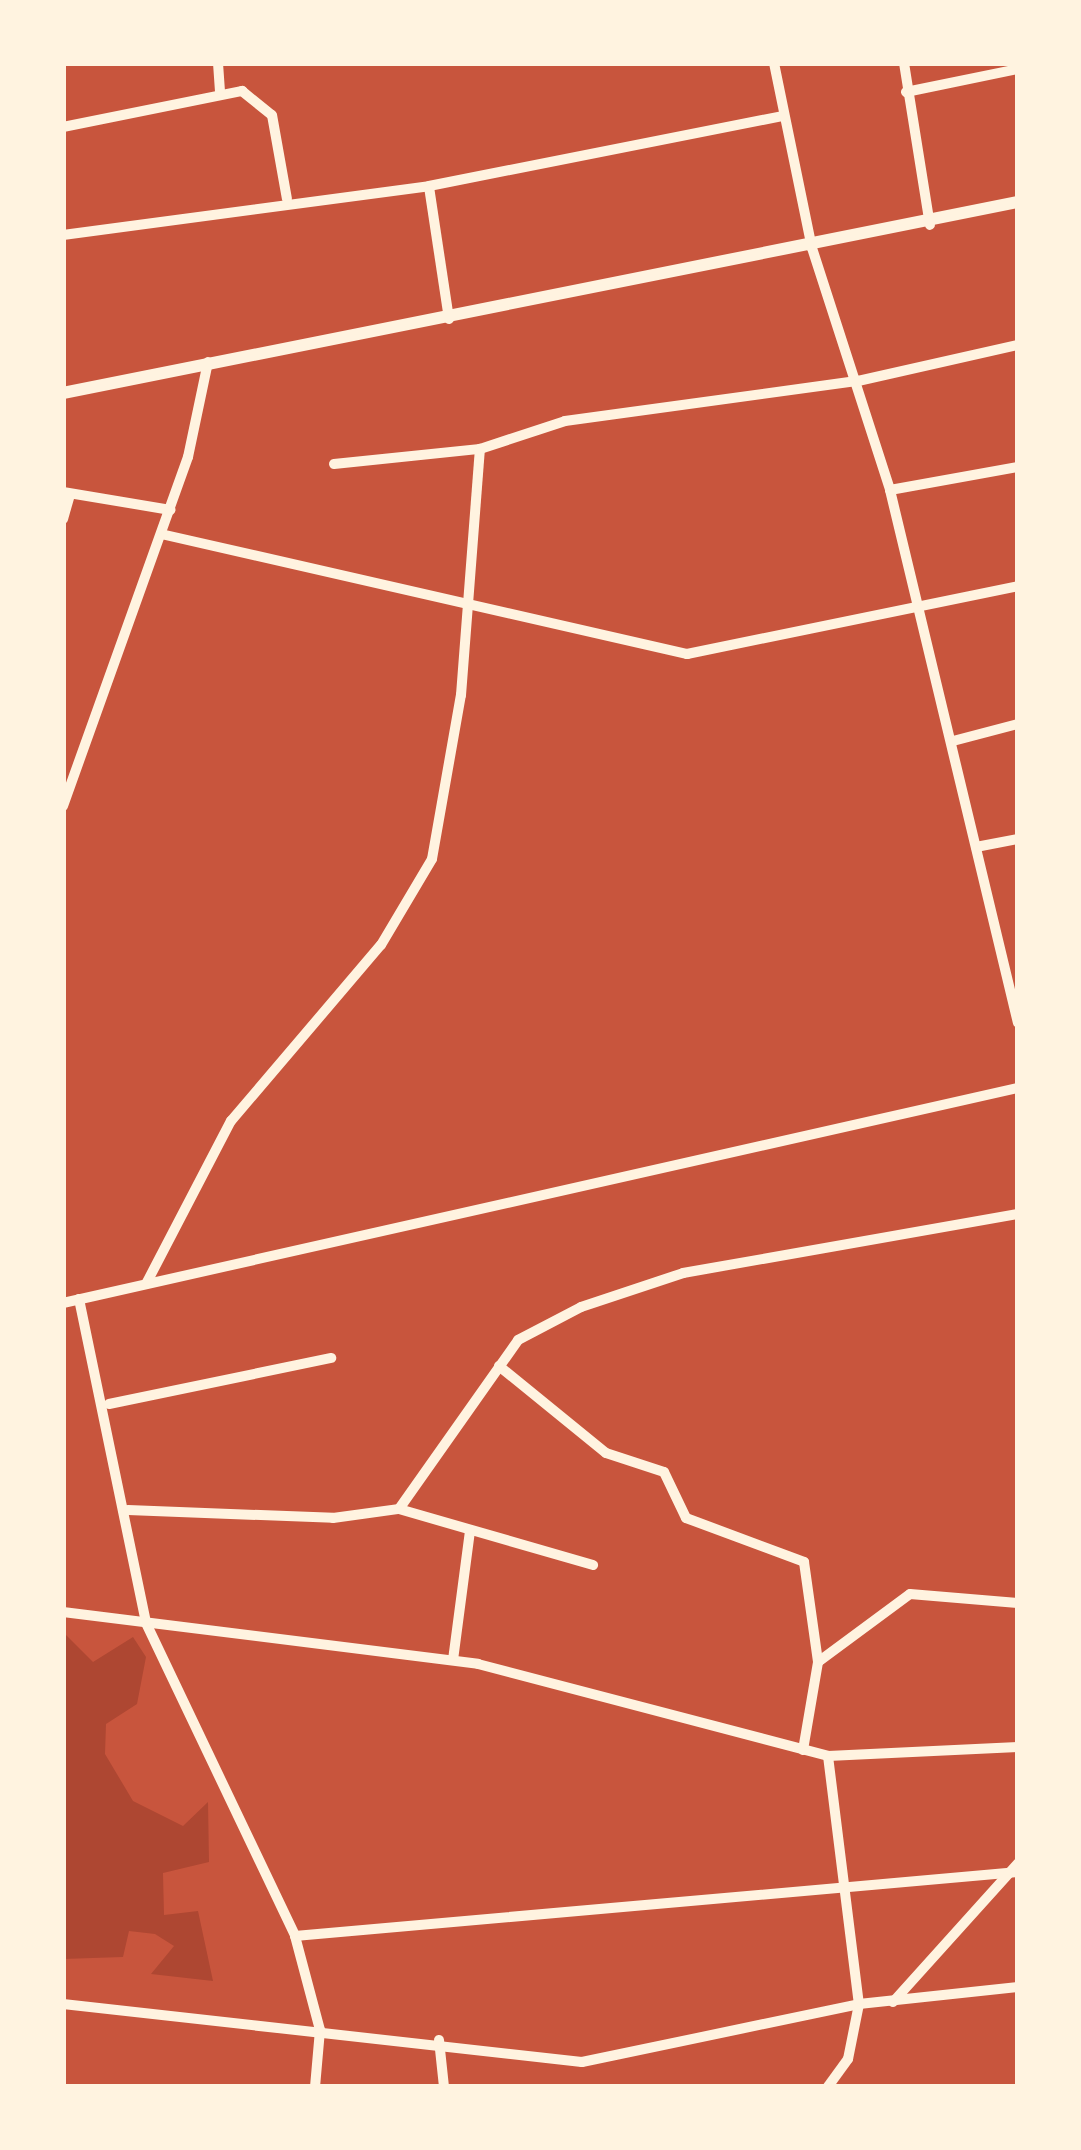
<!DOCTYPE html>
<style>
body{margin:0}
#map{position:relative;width:1081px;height:2150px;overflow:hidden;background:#c8553d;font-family:Jost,sans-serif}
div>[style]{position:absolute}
.green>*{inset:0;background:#ae4732}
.minor>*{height:10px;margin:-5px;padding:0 5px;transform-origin:5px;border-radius:5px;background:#fff3e0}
.tertiary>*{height:12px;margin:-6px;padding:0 6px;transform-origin:6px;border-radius:6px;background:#fff3e0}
span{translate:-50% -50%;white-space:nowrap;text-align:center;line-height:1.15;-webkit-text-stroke:9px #fff3e0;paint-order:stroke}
.frame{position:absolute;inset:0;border:66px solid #fff3e0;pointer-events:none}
</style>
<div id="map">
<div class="green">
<i style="clip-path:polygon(63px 1632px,93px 1662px,133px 1637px,146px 1657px,137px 1704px,106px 1724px,105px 1754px,133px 1801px,183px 1826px,208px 1802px,209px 1862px,163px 1873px,164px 1915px,198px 1911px,213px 1981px,151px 1974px,174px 1946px,155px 1934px,129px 1931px,123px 1957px,63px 1959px)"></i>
</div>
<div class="minor">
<i style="left:218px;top:63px;width:28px;rotate:86deg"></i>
<i style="left:774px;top:63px;width:189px;rotate:78.4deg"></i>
<i style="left:812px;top:248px;width:254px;rotate:72.1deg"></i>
<i style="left:890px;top:490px;width:548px;rotate:76.5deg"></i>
<i style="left:904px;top:63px;width:164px;rotate:80.9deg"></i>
<i style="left:906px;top:92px;width:114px;rotate:-11.6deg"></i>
<i style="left:63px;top:127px;width:183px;rotate:-11.4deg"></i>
<i style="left:242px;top:91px;width:38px;rotate:39deg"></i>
<i style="left:272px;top:115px;width:85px;rotate:79.9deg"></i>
<i style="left:63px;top:235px;width:369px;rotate:-7.6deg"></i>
<i style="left:449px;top:319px;width:134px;rotate:-98.6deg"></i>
<i style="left:429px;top:186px;width:360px;rotate:-11.2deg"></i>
<i style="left:334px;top:464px;width:147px;rotate:-5.9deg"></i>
<i style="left:480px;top:449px;width:89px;rotate:-18.2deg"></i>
<i style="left:565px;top:421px;width:296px;rotate:-7.8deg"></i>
<i style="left:858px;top:381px;width:164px;rotate:-12.7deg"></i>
<i style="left:890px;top:490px;width:130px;rotate:-10.2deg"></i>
<i style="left:63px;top:492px;width:109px;rotate:9.5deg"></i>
<i style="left:63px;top:519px;width:26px;rotate:-74deg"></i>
<i style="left:161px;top:534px;width:540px;rotate:12.85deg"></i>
<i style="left:687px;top:654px;width:338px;rotate:-11.6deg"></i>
<i style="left:953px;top:741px;width:67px;rotate:-14.7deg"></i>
<i style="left:63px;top:806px;width:371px;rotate:-70.3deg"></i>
<i style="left:188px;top:457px;width:97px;rotate:-78.1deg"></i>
<i style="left:976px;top:847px;width:43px;rotate:-10.8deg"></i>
<i style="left:146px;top:1284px;width:184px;rotate:-62.5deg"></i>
<i style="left:231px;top:1121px;width:231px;rotate:-49.6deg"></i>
<i style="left:381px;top:945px;width:100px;rotate:-59.3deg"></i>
<i style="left:432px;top:859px;width:167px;rotate:-80deg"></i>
<i style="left:461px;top:695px;width:247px;rotate:-85.6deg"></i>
<i style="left:79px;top:1299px;width:331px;rotate:78.3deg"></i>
<i style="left:146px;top:1623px;width:347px;rotate:64.5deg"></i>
<i style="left:295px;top:1936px;width:97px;rotate:75.1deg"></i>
<i style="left:320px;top:2030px;width:57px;rotate:95deg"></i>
<i style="left:63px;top:1303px;width:979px;rotate:-12.69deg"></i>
<i style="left:499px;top:1366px;width:138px;rotate:39.1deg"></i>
<i style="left:606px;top:1453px;width:61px;rotate:18.1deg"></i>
<i style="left:664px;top:1472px;width:51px;rotate:64.4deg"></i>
<i style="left:686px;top:1518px;width:126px;rotate:20.4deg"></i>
<i style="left:804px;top:1562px;width:101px;rotate:82deg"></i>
<i style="left:109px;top:1404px;width:227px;rotate:-11.7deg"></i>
<i style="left:399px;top:1509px;width:207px;rotate:-54.8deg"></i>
<i style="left:518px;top:1340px;width:71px;rotate:-27.6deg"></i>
<i style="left:581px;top:1307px;width:108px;rotate:-18.4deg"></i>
<i style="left:683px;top:1273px;width:340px;rotate:-10deg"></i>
<i style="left:128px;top:1510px;width:205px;rotate:2.2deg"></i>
<i style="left:333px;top:1518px;width:67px;rotate:-7.8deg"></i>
<i style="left:399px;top:1509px;width:202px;rotate:16.1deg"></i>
<i style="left:63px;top:1612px;width:418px;rotate:7.1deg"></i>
<i style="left:478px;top:1664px;width:362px;rotate:14.7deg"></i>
<i style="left:828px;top:1756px;width:190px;rotate:-2.7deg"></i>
<i style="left:453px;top:1660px;width:131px;rotate:-82.5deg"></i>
<i style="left:803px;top:1750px;width:89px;rotate:-80.3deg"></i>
<i style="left:818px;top:1662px;width:114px;rotate:-36.5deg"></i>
<i style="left:910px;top:1594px;width:108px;rotate:4.8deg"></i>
<i style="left:828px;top:1756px;width:250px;rotate:82.9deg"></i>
<i style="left:859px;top:2004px;width:56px;rotate:101.3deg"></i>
<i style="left:848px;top:2059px;width:34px;rotate:126deg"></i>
<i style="left:295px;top:1936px;width:726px;rotate:-5.06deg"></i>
<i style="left:893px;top:2002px;width:187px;rotate:-48deg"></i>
<i style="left:63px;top:2004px;width:522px;rotate:6.38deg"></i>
<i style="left:582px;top:2062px;width:283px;rotate:-11.8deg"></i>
<i style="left:859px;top:2004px;width:160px;rotate:-6.1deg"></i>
<i style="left:439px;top:2040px;width:47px;rotate:83.9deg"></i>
</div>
<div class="tertiary">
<i style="left:63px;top:393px;width:974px;rotate:-11.31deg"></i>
</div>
<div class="frame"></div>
</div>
